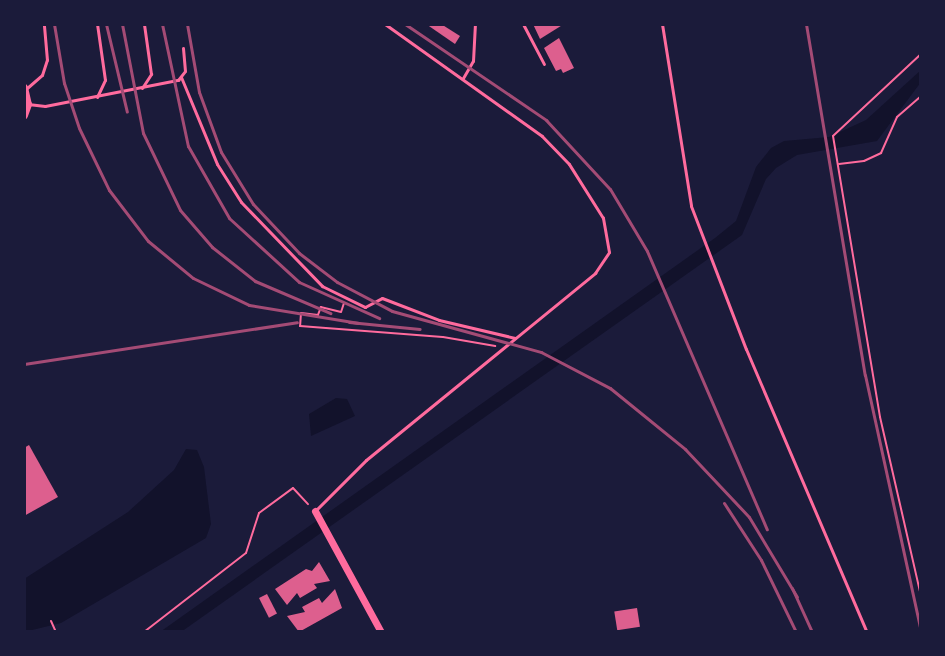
<!DOCTYPE html>
<style>
body{margin:0}
#map{position:relative;width:945px;height:656px;overflow:hidden;background:#1b1b3a;font-family:Poppins,sans-serif}
div>[style]{position:absolute}
.water>*{inset:0;background:#12122b}
.building>*{inset:0;background:#dd5f8e;transform-origin:0 0}
.path>*{height:2px;margin:-1px;padding:0 1px;transform-origin:1px;border-radius:1px;background:#ff6b9d}
.service>*{height:3px;margin:-1.5px;padding:0 1.5px;transform-origin:1.5px;border-radius:1.5px;background:#ff6b9d}
.minor>*{height:7px;margin:-3.5px;padding:0 3.5px;transform-origin:3.5px;border-radius:3.5px;background:#ff6b9d}
.rail>*{height:3px;margin:-1.5px;padding:0 1.5px;transform-origin:1.5px;border-radius:1.5px;background:#a44b75}
span{translate:-50% -50%;white-space:nowrap;text-align:center;line-height:1.15;-webkit-text-stroke:6px #1b1b3a;paint-order:stroke}
.frame{position:absolute;inset:0;border:26px solid #1b1b3a;pointer-events:none}
</style>
<div id="map">
<div class="water">
<i style="clip-path:polygon(921px 70px,921px 82px,877px 141px,797px 155px,776px 168px,766px 179px,742px 235px,181px 632px,160px 632px,715px 238px,736px 221px,756px 167px,771px 148px,784px 141px,829px 137px,866px 120px)"></i>
<i style="clip-path:polygon(336px 398px,347px 399px,355px 416px,311px 436px,309px 414px)"></i>
<i style="clip-path:polygon(186px 449px,197px 450px,204px 467px,211px 524px,206px 538px,61px 623px,24px 632px,24px 579px,128px 512px,174px 470px)"></i>
</div>
<div class="building">
<i style="clip-path:polygon(426px 24px,441px 24px,460px 36px,455px 44px)"></i>
<i style="clip-path:polygon(533px 24px,564px 24px,540px 39px)"></i>
<i style="clip-path:polygon(559px 38px,574px 68px,563px 73px,561px 69px,556px 71px,544px 48px)"></i>
<i style="clip-path:polygon(29px 445px,58px 497px,24px 516px,24px 448px)"></i>
<i style="clip-path:polygon(319px 562px,330px 581px,314px 584px,317px 588px,300px 598px,297px 593px,287px 605px,275px 589px,306px 569px,312px 571px)"></i>
<i style="clip-path:polygon(335px 589px,342px 608px,299px 632px,287px 616px,305px 612px,302px 607px,319px 598px,322px 603px)"></i>
<i style="left:267px;top:594px;width:22px;height:9px;rotate:63deg"></i>
<i style="left:637px;top:608px;width:19px;height:23px;rotate:81deg"></i>
</div>
<div class="path">
<i style="left:921px;top:54px;width:120px;rotate:137deg"></i>
<i style="left:833px;top:136px;width:285px;rotate:80.5deg"></i>
<i style="left:880px;top:417px;width:184px;rotate:77.1deg"></i>
<i style="left:839px;top:164px;width:25px;rotate:-7deg"></i>
<i style="left:864px;top:161px;width:19px;rotate:-25deg"></i>
<i style="left:881px;top:153px;width:39px;rotate:-66deg"></i>
<i style="left:897px;top:117px;width:32px;rotate:-41deg"></i>
<i style="left:344px;top:303px;width:9px;rotate:108deg"></i>
<i style="left:341px;top:312px;width:21px;rotate:-166deg"></i>
<i style="left:321px;top:307px;width:9px;rotate:111deg"></i>
<i style="left:318px;top:315px;width:17px;rotate:-173deg"></i>
<i style="left:301px;top:313px;width:13px;rotate:94deg"></i>
<i style="left:300px;top:326px;width:143px;rotate:4.4deg"></i>
<i style="left:443px;top:337px;width:53px;rotate:9.8deg"></i>
<i style="left:51px;top:621px;width:12px;rotate:66deg"></i>
<i style="left:144px;top:632px;width:129px;rotate:-37.8deg"></i>
<i style="left:246px;top:553px;width:42px;rotate:-72deg"></i>
<i style="left:259px;top:513px;width:42px;rotate:-36.3deg"></i>
<i style="left:293px;top:488px;width:22px;rotate:47deg"></i>
</div>
<div class="service">
<i style="left:523px;top:24px;width:45px;rotate:62.3deg"></i>
<i style="left:662px;top:24px;width:184px;rotate:80.9deg"></i>
<i style="left:691px;top:206px;width:153px;rotate:69deg"></i>
<i style="left:746px;top:349px;width:308px;rotate:66.9deg"></i>
<i style="left:181px;top:77px;width:94px;rotate:67.5deg"></i>
<i style="left:217px;top:164px;width:45px;rotate:57.7deg"></i>
<i style="left:241px;top:202px;width:117px;rotate:46deg"></i>
<i style="left:322px;top:286px;width:48px;rotate:26deg"></i>
<i style="left:365px;top:307px;width:19px;rotate:-28deg"></i>
<i style="left:382px;top:298px;width:61px;rotate:21.1deg"></i>
<i style="left:439px;top:320px;width:78px;rotate:13.3deg"></i>
<i style="left:463px;top:78px;width:20px;rotate:-60deg"></i>
<i style="left:473px;top:61px;width:37px;rotate:-87deg"></i>
<i style="left:27px;top:88px;width:20px;rotate:-41deg"></i>
<i style="left:42px;top:75px;width:16px;rotate:-72deg"></i>
<i style="left:47px;top:60px;width:36px;rotate:-95deg"></i>
<i style="left:142px;top:88px;width:17px;rotate:-57deg"></i>
<i style="left:151px;top:74px;width:50px;rotate:-98deg"></i>
<i style="left:97px;top:97px;width:19px;rotate:-65deg"></i>
<i style="left:105px;top:80px;width:57px;rotate:-98.1deg"></i>
<i style="left:28px;top:104px;width:17px;rotate:7deg"></i>
<i style="left:45px;top:106px;width:136px;rotate:-11.1deg"></i>
<i style="left:178px;top:80px;width:11px;rotate:-52deg"></i>
<i style="left:185px;top:71px;width:23px;rotate:-95deg"></i>
<i style="left:315px;top:511px;width:72px;rotate:-45deg"></i>
<i style="left:366px;top:460px;width:296px;rotate:-39.2deg"></i>
<i style="left:595px;top:273px;width:25px;rotate:-56deg"></i>
<i style="left:609px;top:252px;width:35px;rotate:-100deg"></i>
<i style="left:603px;top:218px;width:64px;rotate:-122.2deg"></i>
<i style="left:569px;top:164px;width:39px;rotate:-134deg"></i>
<i style="left:542px;top:136px;width:193px;rotate:-144.5deg"></i>
</div>
<div class="minor">
<i style="left:24px;top:87px;width:17px;rotate:77deg"></i>
<i style="left:28px;top:104px;width:12px;rotate:110deg"></i>
<i style="left:315px;top:511px;width:138px;rotate:61.4deg"></i>
</div>
<div class="rail">
<i style="left:54px;top:24px;width:60px;rotate:80.4deg"></i>
<i style="left:64px;top:83px;width:47px;rotate:71.6deg"></i>
<i style="left:79px;top:128px;width:69px;rotate:64.2deg"></i>
<i style="left:109px;top:190px;width:64px;rotate:52.6deg"></i>
<i style="left:148px;top:241px;width:58px;rotate:39.4deg"></i>
<i style="left:193px;top:278px;width:62px;rotate:25.7deg"></i>
<i style="left:249px;top:305px;width:111px;rotate:9.3deg"></i>
<i style="left:106px;top:24px;width:90px;rotate:76.6deg"></i>
<i style="left:122px;top:24px;width:111px;rotate:79.1deg"></i>
<i style="left:143px;top:133px;width:85px;rotate:64.3deg"></i>
<i style="left:180px;top:210px;width:49px;rotate:49.1deg"></i>
<i style="left:212px;top:247px;width:55px;rotate:38.3deg"></i>
<i style="left:255px;top:281px;width:82px;rotate:23.1deg"></i>
<i style="left:162px;top:24px;width:125px;rotate:78deg"></i>
<i style="left:188px;top:146px;width:83px;rotate:60.3deg"></i>
<i style="left:229px;top:218px;width:95px;rotate:42.4deg"></i>
<i style="left:299px;top:282px;width:88px;rotate:24.2deg"></i>
<i style="left:187px;top:24px;width:69px;rotate:80deg"></i>
<i style="left:199px;top:92px;width:64px;rotate:69.9deg"></i>
<i style="left:221px;top:152px;width:61px;rotate:58.4deg"></i>
<i style="left:253px;top:204px;width:67px;rotate:46.8deg"></i>
<i style="left:299px;top:253px;width:48px;rotate:37.3deg"></i>
<i style="left:337px;top:282px;width:62px;rotate:27.8deg"></i>
<i style="left:392px;top:311px;width:155px;rotate:15.4deg"></i>
<i style="left:541px;top:352px;width:78px;rotate:27.6deg"></i>
<i style="left:610px;top:388px;width:97px;rotate:39.1deg"></i>
<i style="left:685px;top:449px;width:93px;rotate:46.7deg"></i>
<i style="left:749px;top:517px;width:93px;rotate:59deg"></i>
<i style="left:405px;top:24px;width:171px;rotate:34.2deg"></i>
<i style="left:546px;top:120px;width:94px;rotate:47.2deg"></i>
<i style="left:610px;top:189px;width:72px;rotate:59.2deg"></i>
<i style="left:647px;top:251px;width:303px;rotate:66.7deg"></i>
<i style="left:806px;top:24px;width:356px;rotate:80.5deg"></i>
<i style="left:865px;top:375px;width:263px;rotate:77.7deg"></i>
<i style="left:349px;top:322px;width:71px;rotate:5.6deg"></i>
<i style="left:24px;top:364px;width:276px;rotate:-8.7deg"></i>
<i style="left:724px;top:503px;width:68px;rotate:57deg"></i>
<i style="left:761px;top:560px;width:80px;rotate:64.1deg"></i>
<i style="left:792px;top:588px;width:48px;rotate:65.6deg"></i>
</div>
<div class="frame"></div>
</div>
